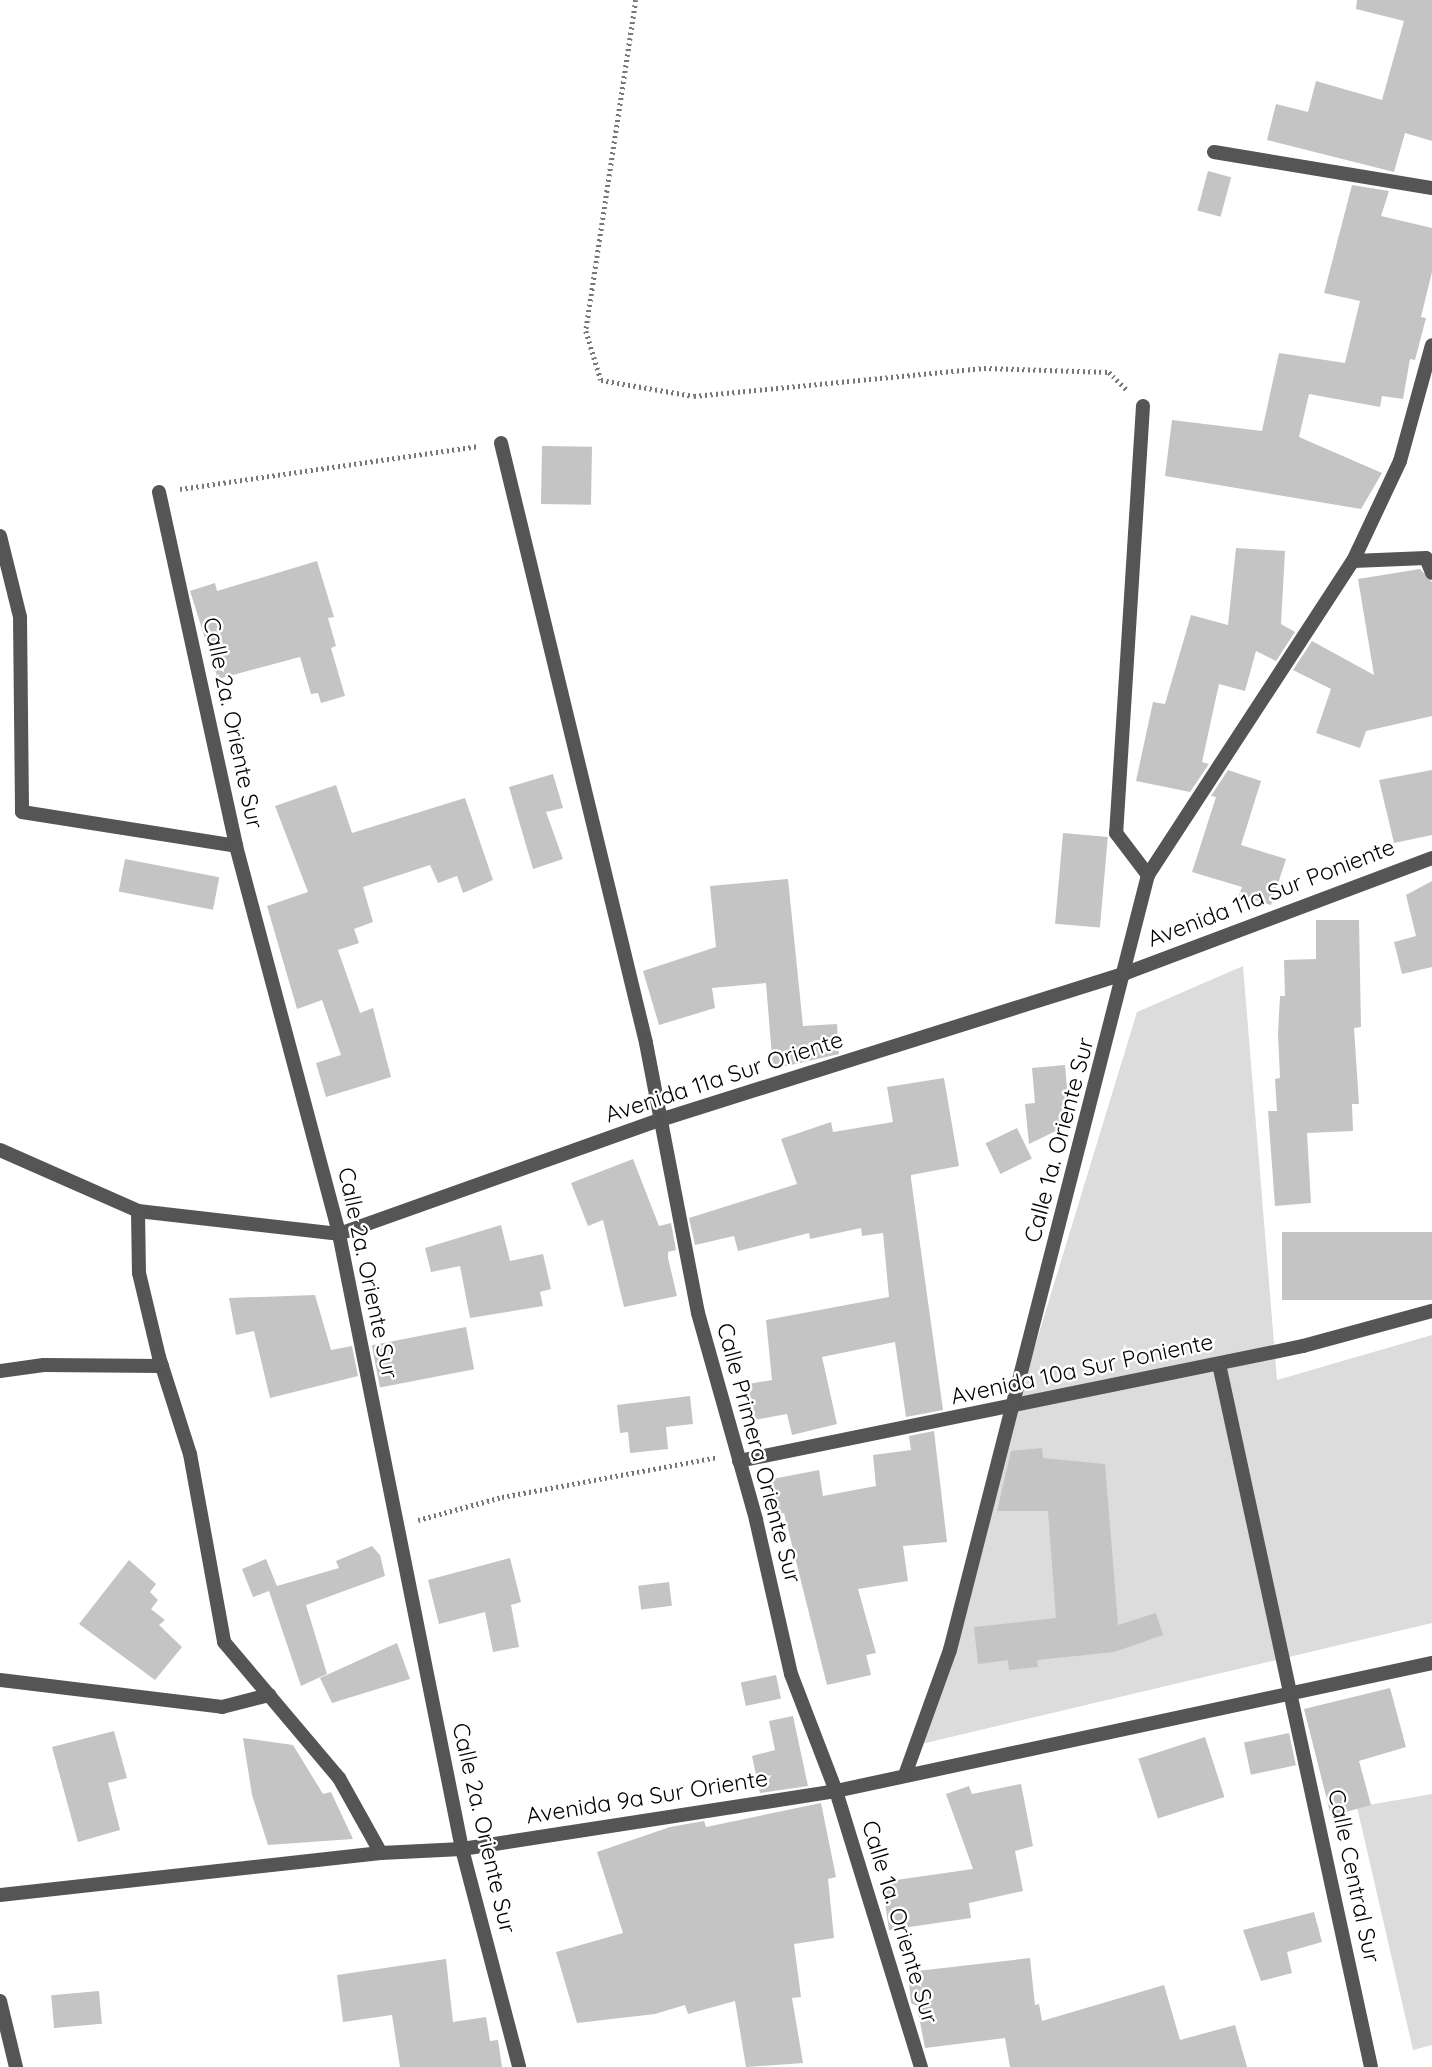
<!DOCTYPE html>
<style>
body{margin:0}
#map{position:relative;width:1432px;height:2067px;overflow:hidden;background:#fff;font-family:Quicksand,sans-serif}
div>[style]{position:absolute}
.green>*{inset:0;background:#dcdcdc}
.building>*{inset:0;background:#c4c4c4;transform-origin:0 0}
.path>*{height:4.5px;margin-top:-2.25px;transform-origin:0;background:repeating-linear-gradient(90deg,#777 0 2px,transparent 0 5.5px)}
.lane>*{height:14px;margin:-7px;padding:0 7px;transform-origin:7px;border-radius:7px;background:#555}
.street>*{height:14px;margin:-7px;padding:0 7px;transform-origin:7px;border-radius:7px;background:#555}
span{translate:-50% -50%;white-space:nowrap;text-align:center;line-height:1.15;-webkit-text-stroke:5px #fff;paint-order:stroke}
.street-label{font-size:23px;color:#000}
</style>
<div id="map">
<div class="green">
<i style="clip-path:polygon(1243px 966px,1277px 1380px,1432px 1335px,1432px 1623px,913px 1746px,1137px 1012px)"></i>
<i style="clip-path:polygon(1432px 1794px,1432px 2045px,1413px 2050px,1357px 1807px)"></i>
</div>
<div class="building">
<i style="clip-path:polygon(1357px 0,1432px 0,1432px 141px,1405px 133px,1394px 172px,1267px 140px,1276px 104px,1308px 112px,1316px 81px,1382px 100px,1404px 21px,1356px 9px)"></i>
<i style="left:1208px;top:171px;width:24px;height:41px;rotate:15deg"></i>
<i style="clip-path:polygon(1352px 185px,1389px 191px,1381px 216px,1432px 228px,1432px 272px,1421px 317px,1426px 318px,1415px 360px,1410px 359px,1403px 399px,1382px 396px,1380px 407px,1309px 394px,1299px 437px,1382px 473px,1361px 509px,1165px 476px,1172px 420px,1262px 431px,1279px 353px,1345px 363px,1360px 301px,1324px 293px)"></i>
<i style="left:542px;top:446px;width:50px;height:58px;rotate:1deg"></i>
<i style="clip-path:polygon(1236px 548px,1285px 551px,1281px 624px,1295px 632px,1276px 661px,1256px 651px,1245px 691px,1219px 684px,1202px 762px,1209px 764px,1190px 792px,1136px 781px,1153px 702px,1165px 704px,1191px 615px,1228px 625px)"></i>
<i style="clip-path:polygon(317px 561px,334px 617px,328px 618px,336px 646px,331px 648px,345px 696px,321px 703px,318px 693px,311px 694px,300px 657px,218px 679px,190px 591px,215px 583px,217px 591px)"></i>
<i style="clip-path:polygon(1420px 569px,1432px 582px,1432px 716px,1366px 731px,1360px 748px,1316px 733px,1331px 689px,1293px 670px,1312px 641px,1374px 675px,1358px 579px)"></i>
<i style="clip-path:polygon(1228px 770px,1261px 781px,1241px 845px,1286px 859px,1271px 905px,1239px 895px,1242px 887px,1192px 872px,1216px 797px,1211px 796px)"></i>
<i style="clip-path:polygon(1432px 770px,1432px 835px,1394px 843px,1379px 780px)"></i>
<i style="clip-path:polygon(553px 774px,563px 808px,546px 812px,563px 859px,533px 869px,509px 787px)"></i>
<i style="clip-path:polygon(336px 785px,352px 833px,465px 798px,493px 880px,463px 893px,457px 876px,438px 883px,430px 865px,363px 887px,373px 922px,354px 929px,359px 943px,338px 950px,360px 1013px,373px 1008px,391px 1077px,326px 1097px,316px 1063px,341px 1055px,322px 1000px,297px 1009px,267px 906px,308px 892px,275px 806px)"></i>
<i style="left:1063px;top:833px;width:45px;height:91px;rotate:5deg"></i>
<i style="left:125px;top:859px;width:96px;height:33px;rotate:11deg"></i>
<i style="clip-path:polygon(788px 879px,803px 1026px,837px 1024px,839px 1054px,773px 1069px,766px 983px,712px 988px,715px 1008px,659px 1025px,643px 971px,716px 947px,710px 886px)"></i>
<i style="clip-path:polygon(1432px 881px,1432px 967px,1402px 974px,1394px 942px,1416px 936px,1406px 895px)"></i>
<i style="clip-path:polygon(1316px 920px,1359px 920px,1361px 1027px,1354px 1028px,1359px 1104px,1352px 1104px,1353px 1131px,1307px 1133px,1311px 1203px,1275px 1206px,1268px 1111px,1277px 1111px,1275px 1079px,1280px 1078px,1278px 1034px,1280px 996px,1285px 996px,1284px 960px,1316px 959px)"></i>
<i style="clip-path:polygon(1065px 1065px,1070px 1124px,1029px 1144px,1025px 1104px,1035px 1103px,1032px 1068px)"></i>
<i style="clip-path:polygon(944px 1078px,959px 1166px,911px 1175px,911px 1179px,943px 1410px,906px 1417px,895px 1342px,822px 1357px,837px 1424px,792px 1435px,787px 1414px,754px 1420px,748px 1384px,772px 1380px,766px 1320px,889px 1297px,883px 1233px,862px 1236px,861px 1228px,810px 1239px,809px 1233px,738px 1251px,734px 1236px,695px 1245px,689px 1218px,797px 1184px,781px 1139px,831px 1122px,833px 1132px,893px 1122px,887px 1087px)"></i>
<i style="left:1017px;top:1128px;width:34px;height:35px;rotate:64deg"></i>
<i style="clip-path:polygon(633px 1159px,659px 1226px,671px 1223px,676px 1250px,668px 1252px,668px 1258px,677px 1296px,624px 1307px,603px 1220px,588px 1226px,571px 1183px)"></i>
<i style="clip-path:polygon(501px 1225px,510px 1261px,543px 1254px,551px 1289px,540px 1292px,543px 1306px,470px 1318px,460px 1266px,431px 1272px,425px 1248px)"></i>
<i style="left:1432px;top:1232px;width:68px;height:150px;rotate:90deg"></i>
<i style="clip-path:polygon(315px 1295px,331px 1350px,352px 1346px,358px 1376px,270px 1398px,254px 1331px,236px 1335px,229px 1298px)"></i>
<i style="left:466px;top:1327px;width:43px;height:96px;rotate:79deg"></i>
<i style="clip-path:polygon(690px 1396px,693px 1424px,666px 1427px,668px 1449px,630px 1453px,628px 1432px,620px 1433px,617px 1405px)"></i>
<i style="clip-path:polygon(934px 1431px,947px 1542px,903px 1546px,908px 1581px,858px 1589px,876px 1653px,866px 1655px,871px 1675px,827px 1685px,784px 1513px,773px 1516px,767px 1480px,819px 1470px,823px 1496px,876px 1486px,873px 1455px,911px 1450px,909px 1436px)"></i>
<i style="clip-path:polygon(1042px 1448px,1043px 1458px,1105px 1464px,1118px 1625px,1156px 1613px,1163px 1635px,1114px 1652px,1037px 1660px,1038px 1667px,1009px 1670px,1008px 1660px,978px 1664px,974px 1627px,1056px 1618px,1048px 1511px,997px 1511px,1011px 1451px)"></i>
<i style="clip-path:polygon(372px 1546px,380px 1555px,385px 1576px,306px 1605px,327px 1674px,301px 1686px,269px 1591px,253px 1597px,242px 1569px,266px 1559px,277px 1586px,339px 1568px,336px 1561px)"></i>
<i style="clip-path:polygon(510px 1558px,521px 1602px,511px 1605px,519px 1647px,493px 1652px,485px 1612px,439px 1624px,428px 1580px)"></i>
<i style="clip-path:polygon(129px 1560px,156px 1584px,150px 1592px,158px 1600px,151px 1609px,165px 1620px,159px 1625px,182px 1647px,155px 1680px,79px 1624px)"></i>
<i style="left:669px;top:1582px;width:24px;height:31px;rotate:83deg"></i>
<i style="clip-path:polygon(397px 1643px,410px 1679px,332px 1703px,320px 1678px)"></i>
<i style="left:776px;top:1675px;width:24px;height:36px;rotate:78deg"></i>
<i style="clip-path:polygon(1390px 1688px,1406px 1747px,1359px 1761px,1371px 1805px,1331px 1816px,1304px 1709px)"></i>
<i style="clip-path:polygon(793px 1716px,808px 1786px,760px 1793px,752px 1756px,775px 1750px,769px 1721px)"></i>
<i style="clip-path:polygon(114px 1731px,127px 1778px,108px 1783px,120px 1830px,78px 1842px,52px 1747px)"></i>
<i style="left:1289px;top:1733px;width:33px;height:46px;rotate:78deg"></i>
<i style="left:1205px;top:1737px;width:63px;height:70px;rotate:72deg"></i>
<i style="clip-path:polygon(243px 1738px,293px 1745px,323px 1794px,331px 1792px,353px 1839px,268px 1845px,252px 1795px)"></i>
<i style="clip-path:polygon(1021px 1784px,1033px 1846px,1015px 1851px,1023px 1891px,969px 1903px,971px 1918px,889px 1930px,882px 1882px,973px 1869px,946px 1794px,969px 1786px,972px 1794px)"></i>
<i style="clip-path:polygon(821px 1803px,836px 1877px,828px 1879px,834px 1938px,794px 1944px,801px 1997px,792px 1998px,803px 2063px,746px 2067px,735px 2001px,688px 2014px,685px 2005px,655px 2014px,577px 2023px,556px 1952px,623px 1933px,597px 1852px,670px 1827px,704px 1821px,706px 1827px)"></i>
<i style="clip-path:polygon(1314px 1912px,1322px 1942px,1287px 1952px,1292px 1973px,1261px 1981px,1243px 1930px)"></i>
<i style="clip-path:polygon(1030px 1958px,1035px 2005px,1039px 2004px,1042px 2021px,1164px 1985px,1180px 2040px,1235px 2025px,1247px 2067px,1010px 2067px,1005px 2038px,925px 2048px,917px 2006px,911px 2003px,908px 1972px)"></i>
<i style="clip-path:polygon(446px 1959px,453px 2022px,486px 2017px,490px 2041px,498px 2040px,502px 2067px,400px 2067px,392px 2015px,343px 2022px,337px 1975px)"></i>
<i style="left:99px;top:1991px;width:33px;height:48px;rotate:85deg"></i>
</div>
<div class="path">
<i style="left:636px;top:0;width:335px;rotate:98.6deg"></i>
<i style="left:586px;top:331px;width:51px;rotate:73deg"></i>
<i style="left:601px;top:380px;width:94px;rotate:9.8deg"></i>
<i style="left:694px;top:396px;width:291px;rotate:-5.5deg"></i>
<i style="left:984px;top:368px;width:125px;rotate:1.8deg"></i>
<i style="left:1109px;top:372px;width:27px;rotate:45deg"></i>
<i style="left:180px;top:489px;width:302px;rotate:-8.2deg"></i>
<i style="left:418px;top:1520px;width:87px;rotate:-15.3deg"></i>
<i style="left:502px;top:1497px;width:219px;rotate:-10.5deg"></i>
</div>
<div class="lane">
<i style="left:0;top:536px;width:83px;rotate:76.1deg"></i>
<i style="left:20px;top:617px;width:195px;rotate:89.4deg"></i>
<i style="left:22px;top:812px;width:217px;rotate:9deg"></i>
</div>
<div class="street">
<i style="left:1214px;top:152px;width:221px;rotate:9.4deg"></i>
<i style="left:1143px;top:406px;width:428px;rotate:93.6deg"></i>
<i style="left:1116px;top:833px;width:53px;rotate:52.7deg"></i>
<i style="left:501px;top:443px;width:617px;rotate:76.41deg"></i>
<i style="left:646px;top:1043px;width:275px;rotate:79.1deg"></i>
<i style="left:698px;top:1313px;width:215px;rotate:74.3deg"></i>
<i style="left:756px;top:1520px;width:158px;rotate:77.2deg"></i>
<i style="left:791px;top:1674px;width:125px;rotate:69deg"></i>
<i style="left:836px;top:1791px;width:289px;rotate:72.9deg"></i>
<i style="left:159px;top:492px;width:362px;rotate:77.7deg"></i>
<i style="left:236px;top:846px;width:401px;rotate:75.1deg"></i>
<i style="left:339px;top:1234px;width:627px;rotate:78.69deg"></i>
<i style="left:462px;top:1849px;width:225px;rotate:75.3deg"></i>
<i style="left:1353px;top:561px;width:73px;rotate:-2.4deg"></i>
<i style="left:1426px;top:558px;width:16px;rotate:68deg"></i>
<i style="left:0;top:1150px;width:151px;rotate:23.8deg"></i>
<i style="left:138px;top:1211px;width:202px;rotate:6.5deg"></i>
<i style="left:339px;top:1234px;width:341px;rotate:-19.6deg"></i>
<i style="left:660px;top:1120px;width:489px;rotate:-17.5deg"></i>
<i style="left:1126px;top:973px;width:327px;rotate:-20.6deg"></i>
<i style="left:138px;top:1211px;width:62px;rotate:89.1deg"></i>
<i style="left:139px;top:1273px;width:86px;rotate:76.6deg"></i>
<i style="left:159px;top:1357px;width:102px;rotate:72.3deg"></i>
<i style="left:190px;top:1454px;width:191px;rotate:79.7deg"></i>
<i style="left:224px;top:1642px;width:178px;rotate:49.8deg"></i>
<i style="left:339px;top:1778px;width:86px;rotate:60.8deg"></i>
<i style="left:1219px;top:1364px;width:719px;rotate:77.8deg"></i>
<i style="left:0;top:1371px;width:44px;rotate:-7.8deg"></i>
<i style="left:44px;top:1365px;width:118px;rotate:0.5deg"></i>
<i style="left:739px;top:1461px;width:576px;rotate:-11.52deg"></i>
<i style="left:1303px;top:1346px;width:134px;rotate:-15.2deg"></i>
<i style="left:0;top:1680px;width:224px;rotate:6.9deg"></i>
<i style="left:222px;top:1707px;width:49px;rotate:-14.3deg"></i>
<i style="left:905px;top:1775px;width:133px;rotate:-70.2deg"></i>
<i style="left:950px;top:1650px;width:800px;rotate:-75.67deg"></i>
<i style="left:1148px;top:875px;width:375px;rotate:-56.9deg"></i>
<i style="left:1353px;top:561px;width:110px;rotate:-64.8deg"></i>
<i style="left:1400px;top:461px;width:120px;rotate:-74.6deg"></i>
<i style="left:0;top:1895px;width:383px;rotate:-6.3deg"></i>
<i style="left:381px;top:1853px;width:81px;rotate:-2.8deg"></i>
<i style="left:462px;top:1849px;width:378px;rotate:-8.8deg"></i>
<i style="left:836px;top:1791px;width:610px;rotate:-12.12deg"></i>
<i style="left:0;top:2001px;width:68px;rotate:76.4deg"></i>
</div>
<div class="street-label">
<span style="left:233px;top:723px;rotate:78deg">Calle 2a. Oriente Sur</span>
<span style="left:1271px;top:893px;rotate:-21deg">Avenida 11a Sur Poniente</span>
<span style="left:724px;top:1077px;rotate:-18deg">Avenida 11a Sur Oriente</span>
<span style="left:1059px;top:1140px;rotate:-75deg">Calle 1a. Oriente Sur</span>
<span style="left:368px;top:1273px;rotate:78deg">Calle 2a. Oriente Sur</span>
<span style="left:1082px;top:1369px;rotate:-12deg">Avenida 10a Sur Poniente</span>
<span style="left:759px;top:1453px;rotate:75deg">Calle Primera Oriente Sur</span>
<span style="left:647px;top:1797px;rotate:-9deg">Avenida 9a Sur Oriente</span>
<span style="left:484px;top:1828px;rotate:77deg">Calle 2a. Oriente Sur</span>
<span style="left:1354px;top:1876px;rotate:78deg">Calle Central Sur</span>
<span style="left:900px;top:1922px;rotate:73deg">Calle 1a. Oriente Sur</span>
</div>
</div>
